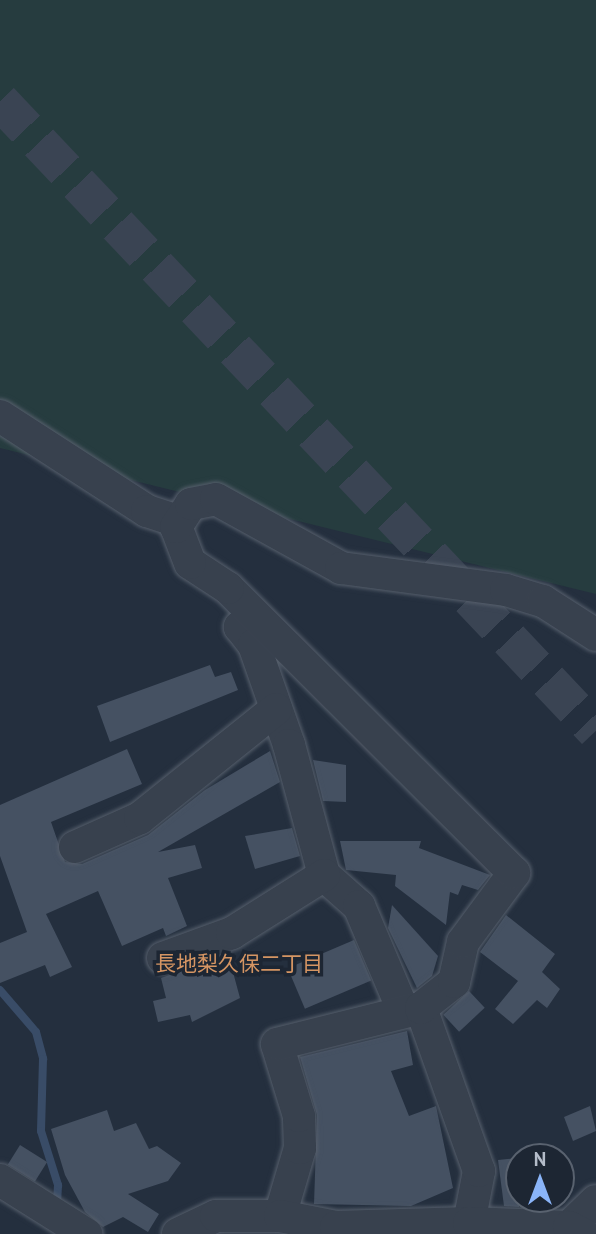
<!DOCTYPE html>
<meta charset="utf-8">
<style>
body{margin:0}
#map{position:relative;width:596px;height:1234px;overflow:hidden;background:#242f3e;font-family:"PT Sans","Noto Sans JP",sans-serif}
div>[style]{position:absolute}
.green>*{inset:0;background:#263c3f}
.stream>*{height:8px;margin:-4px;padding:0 4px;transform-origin:4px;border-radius:4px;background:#394c67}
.building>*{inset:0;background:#455162;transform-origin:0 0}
.highway-tunnel>*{height:38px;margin-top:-19px;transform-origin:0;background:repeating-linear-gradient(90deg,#3a4453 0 38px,transparent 0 57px)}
.roads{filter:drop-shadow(0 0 2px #565f6c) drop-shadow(0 0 2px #565f6c)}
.minor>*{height:32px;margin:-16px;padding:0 16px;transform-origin:16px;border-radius:16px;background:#38414e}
span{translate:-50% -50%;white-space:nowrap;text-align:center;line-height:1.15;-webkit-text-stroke:7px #1d2633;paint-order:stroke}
.neighbourhood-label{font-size:21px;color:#d59563}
.north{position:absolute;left:505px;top:1143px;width:70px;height:70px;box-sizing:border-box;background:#1d2633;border:2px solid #59626f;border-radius:50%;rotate:0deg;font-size:19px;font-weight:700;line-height:28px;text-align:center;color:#b4bcc9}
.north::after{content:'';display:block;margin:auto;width:24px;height:32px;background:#8ab4f8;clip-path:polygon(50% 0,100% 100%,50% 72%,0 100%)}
</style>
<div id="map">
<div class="green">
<i style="clip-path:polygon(0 0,596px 0,596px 594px,0 448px)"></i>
</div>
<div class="stream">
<i style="left:0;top:990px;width:55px;rotate:49.4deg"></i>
<i style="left:36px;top:1032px;width:28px;rotate:75deg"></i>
<i style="left:43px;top:1059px;width:72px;rotate:91.6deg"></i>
<i style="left:41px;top:1131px;width:57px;rotate:72.5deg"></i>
<i style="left:58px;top:1185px;width:22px;rotate:93deg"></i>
</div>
<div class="building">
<i style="clip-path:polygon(210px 665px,215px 677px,231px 672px,238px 690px,110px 742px,97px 706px)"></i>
<i style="clip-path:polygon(127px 749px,142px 784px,51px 822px,65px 862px,82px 864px,148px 835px,205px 790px,270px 751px,280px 782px,158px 852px,195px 845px,202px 868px,168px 878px,187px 926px,166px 936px,163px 928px,122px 946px,98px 891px,46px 914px,72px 967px,50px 977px,45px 965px,0 983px,0 943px,27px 932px,0 856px,0 805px)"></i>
<i style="clip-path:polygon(313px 760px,346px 765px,346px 802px,323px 801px)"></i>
<i style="clip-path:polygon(292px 828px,300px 856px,255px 869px,245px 836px)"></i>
<i style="clip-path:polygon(340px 841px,421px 841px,419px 848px,490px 875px,478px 890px,462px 885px,458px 895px,450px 892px,446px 925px,395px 886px,396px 875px,346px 870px)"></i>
<i style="clip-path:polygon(392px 905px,438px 956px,432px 976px,417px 988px,388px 928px)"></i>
<i style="clip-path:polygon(506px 915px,555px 954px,542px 972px,560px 989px,547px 1008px,537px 1000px,513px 1024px,495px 1009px,518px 981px,480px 952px)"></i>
<i style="left:354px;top:940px;width:44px;height:72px;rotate:67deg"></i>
<i style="clip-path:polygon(215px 959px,230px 961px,240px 998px,192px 1022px,190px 1015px,158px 1022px,153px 1001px,166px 998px,161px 978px)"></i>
<i style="left:469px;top:991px;width:23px;height:35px;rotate:47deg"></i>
<i style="clip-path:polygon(407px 1031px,413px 1065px,391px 1071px,409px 1116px,436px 1106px,453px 1188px,411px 1206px,314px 1204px,317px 1115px,300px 1057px)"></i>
<i style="clip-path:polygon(590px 1106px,596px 1131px,573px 1141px,564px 1117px)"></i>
<i style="clip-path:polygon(107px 1110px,114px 1131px,136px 1123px,149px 1149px,157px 1146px,181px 1163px,168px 1181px,128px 1194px,159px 1214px,148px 1232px,123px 1217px,103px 1227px,85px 1212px,65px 1175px,51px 1129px)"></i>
<i style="left:20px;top:1145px;width:32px;height:23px;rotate:32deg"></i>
<i style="clip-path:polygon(519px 1158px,519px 1207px,504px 1206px,498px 1160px)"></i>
</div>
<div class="highway-tunnel">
<i style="left:0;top:101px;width:867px;rotate:46.59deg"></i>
</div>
<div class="roads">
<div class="minor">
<i style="left:0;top:416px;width:175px;rotate:32.9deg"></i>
<i style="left:147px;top:511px;width:33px;rotate:18deg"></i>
<i style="left:254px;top:616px;width:18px;rotate:142deg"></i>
<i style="left:240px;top:627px;width:23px;rotate:52deg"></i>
<i style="left:254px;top:645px;width:106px;rotate:70.7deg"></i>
<i style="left:289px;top:745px;width:135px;rotate:74.9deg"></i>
<i style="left:324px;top:875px;width:47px;rotate:41.5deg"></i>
<i style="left:359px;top:906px;width:113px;rotate:67.1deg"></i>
<i style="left:75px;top:847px;width:71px;rotate:-24deg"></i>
<i style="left:140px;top:818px;width:174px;rotate:-38.7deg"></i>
<i style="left:163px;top:958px;width:73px;rotate:-19.9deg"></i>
<i style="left:232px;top:933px;width:109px;rotate:-32.2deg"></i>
<i style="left:0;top:1180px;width:102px;rotate:32.1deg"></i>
<i style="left:280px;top:1216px;width:71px;rotate:-73.6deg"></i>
<i style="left:300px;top:1148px;width:32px;rotate:-92deg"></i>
<i style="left:299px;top:1116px;width:75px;rotate:-107deg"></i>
<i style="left:277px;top:1044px;width:148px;rotate:-14deg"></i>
<i style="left:469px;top:1223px;width:53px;rotate:-79.1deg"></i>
<i style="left:479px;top:1171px;width:173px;rotate:-109.6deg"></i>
<i style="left:421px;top:1008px;width:42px;rotate:-38.2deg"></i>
<i style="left:454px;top:982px;width:41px;rotate:-77.3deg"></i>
<i style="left:463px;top:942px;width:86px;rotate:-53.5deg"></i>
<i style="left:514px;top:873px;width:404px;rotate:-135.1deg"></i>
<i style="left:228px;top:588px;width:45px;rotate:-146.7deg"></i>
<i style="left:190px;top:563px;width:39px;rotate:-111deg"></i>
<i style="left:176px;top:527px;width:27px;rotate:-57deg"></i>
<i style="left:191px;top:504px;width:25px;rotate:-11deg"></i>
<i style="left:216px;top:499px;width:143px;rotate:28.9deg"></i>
<i style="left:341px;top:568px;width:166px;rotate:7.6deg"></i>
<i style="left:506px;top:590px;width:39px;rotate:17deg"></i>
<i style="left:543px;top:601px;width:63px;rotate:32.7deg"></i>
<i style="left:569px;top:1227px;width:37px;rotate:-44deg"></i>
<i style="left:178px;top:1234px;width:42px;rotate:-25.3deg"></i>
<i style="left:216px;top:1216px;width:64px"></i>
<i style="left:280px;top:1216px;width:57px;rotate:11.1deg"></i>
<i style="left:336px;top:1227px;width:133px;rotate:-1.7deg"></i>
<i style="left:469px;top:1223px;width:100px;rotate:2.3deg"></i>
<i style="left:569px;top:1227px;width:16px;rotate:27deg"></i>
</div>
</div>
<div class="neighbourhood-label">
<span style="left:239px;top:964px">長地梨久保二丁目</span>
</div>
<div class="north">N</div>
</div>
